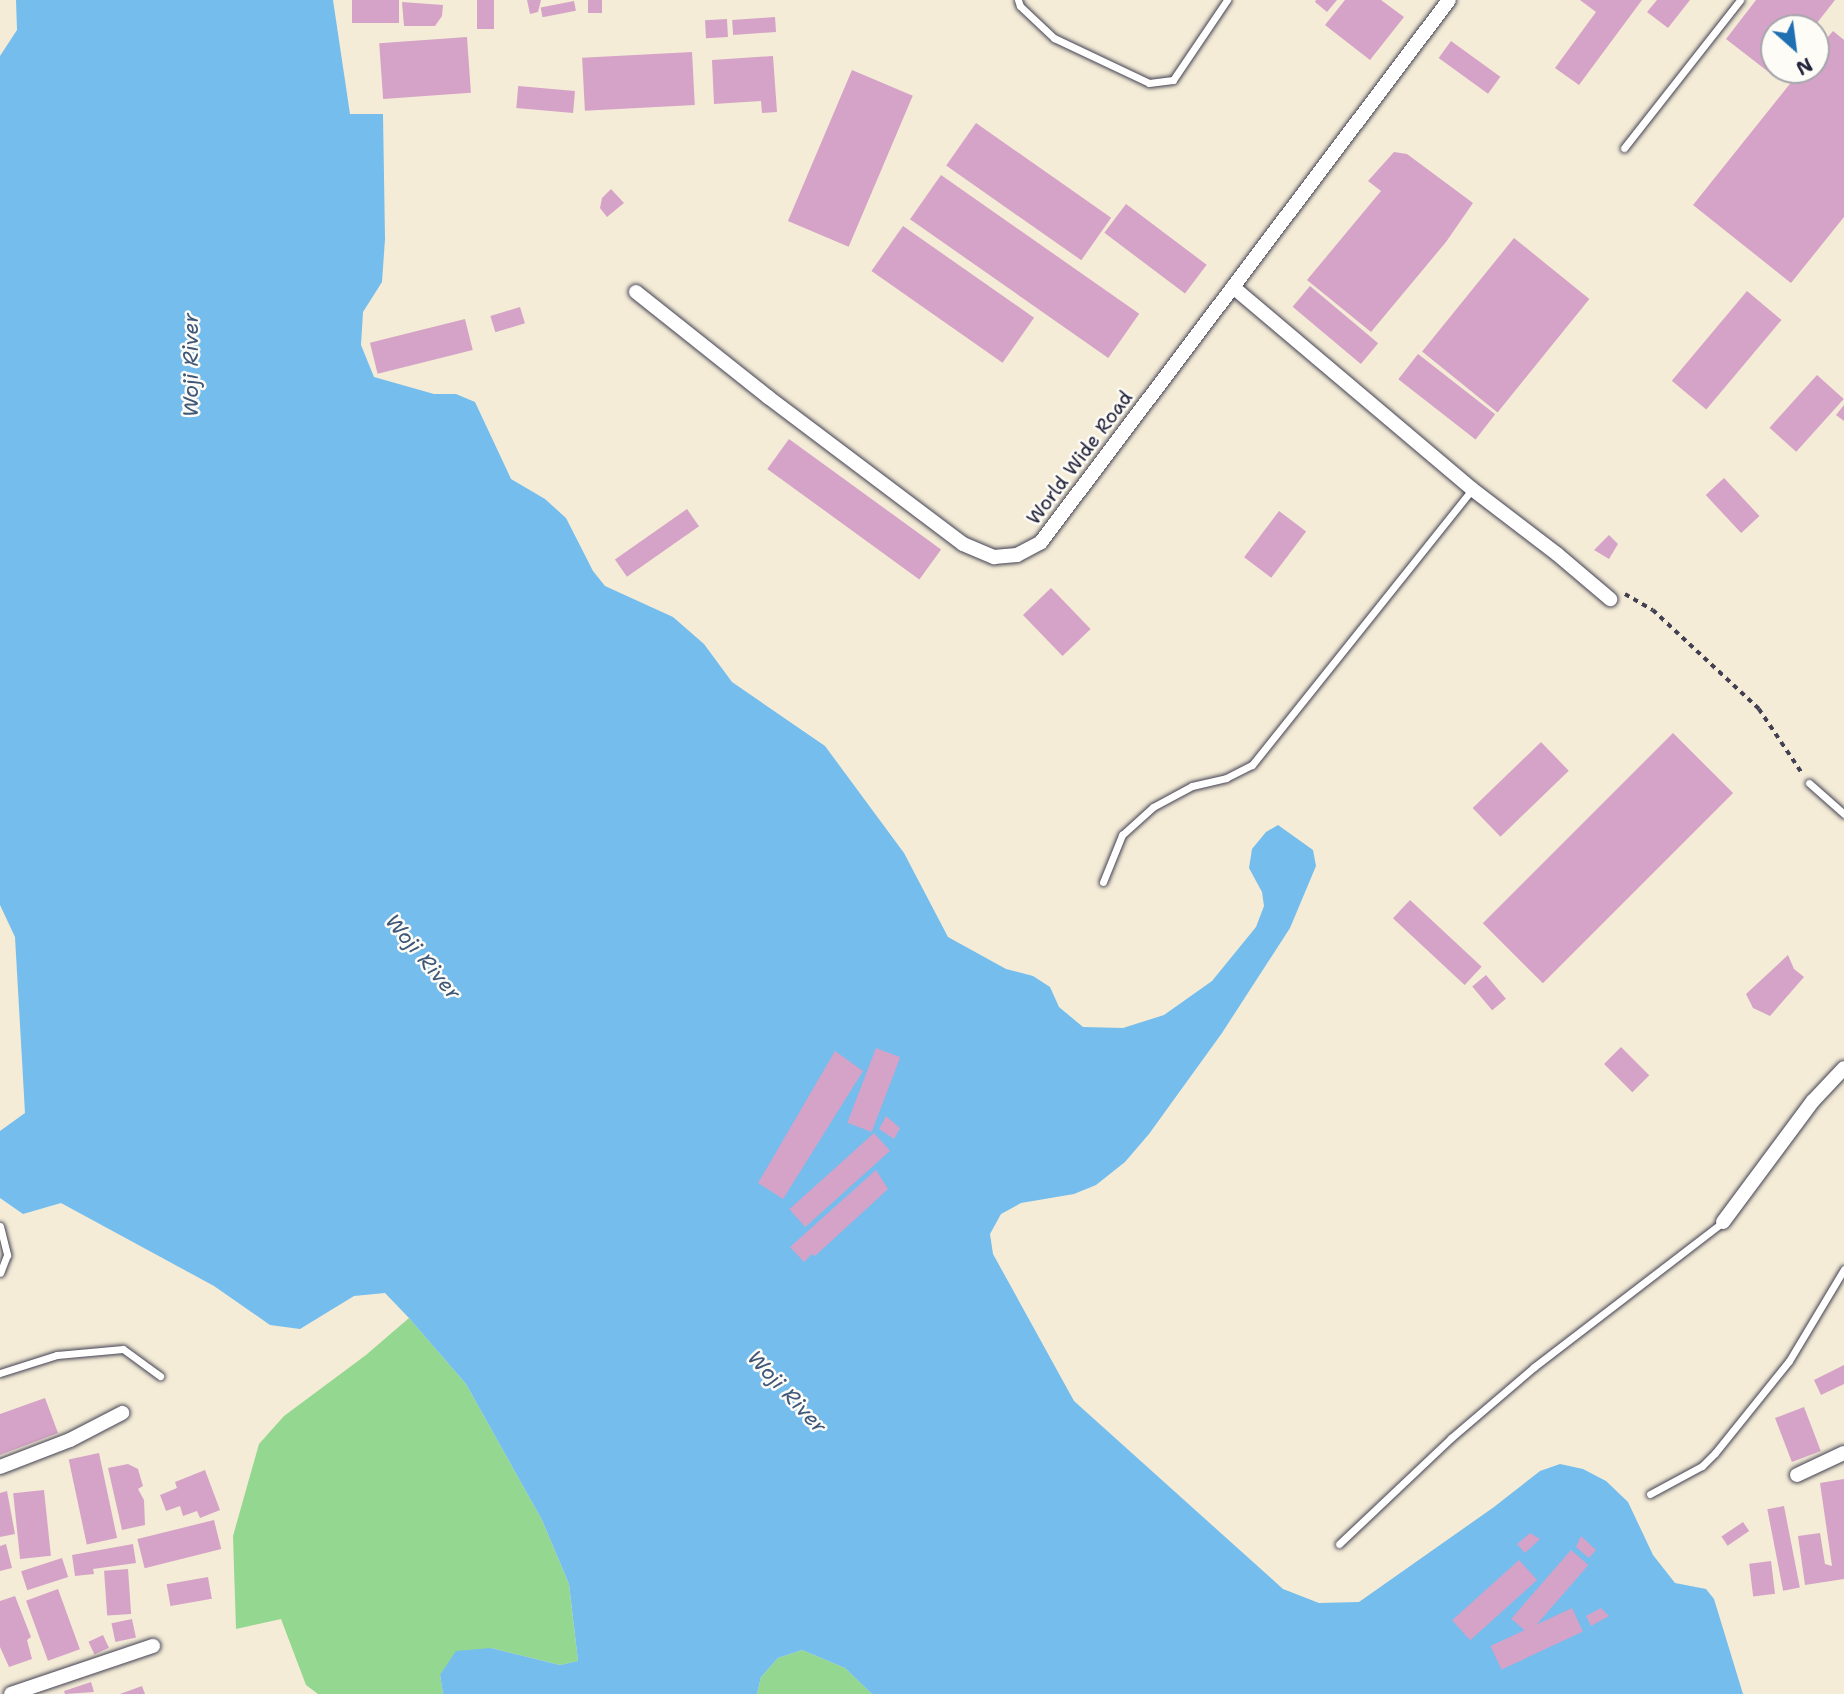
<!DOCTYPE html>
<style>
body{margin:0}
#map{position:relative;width:1844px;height:1694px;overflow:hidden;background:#f4ecd7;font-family:"Shantell Sans",sans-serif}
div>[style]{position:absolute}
.green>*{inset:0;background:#94d790}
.water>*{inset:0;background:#74bded}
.building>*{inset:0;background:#d5a3c7;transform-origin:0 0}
.path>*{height:3.5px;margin-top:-1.75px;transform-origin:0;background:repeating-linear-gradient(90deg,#424052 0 5px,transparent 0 10px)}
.roads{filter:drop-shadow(0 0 2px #424052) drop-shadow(0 0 2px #424052)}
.lane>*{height:7px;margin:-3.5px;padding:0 3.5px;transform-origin:3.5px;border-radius:3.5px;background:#fff}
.street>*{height:14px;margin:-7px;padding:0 7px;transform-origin:7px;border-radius:7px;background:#fff}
span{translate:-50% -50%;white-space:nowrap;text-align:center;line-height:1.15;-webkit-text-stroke:5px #fdfcf7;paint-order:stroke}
.street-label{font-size:19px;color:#22223b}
.water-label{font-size:21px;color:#3f5879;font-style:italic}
.north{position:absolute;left:1760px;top:14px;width:70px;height:70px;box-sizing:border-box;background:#fdfcf7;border:2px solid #a5a5ac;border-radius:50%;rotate:152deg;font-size:19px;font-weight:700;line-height:28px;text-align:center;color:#22223b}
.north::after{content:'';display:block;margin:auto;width:24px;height:32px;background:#1f6fb2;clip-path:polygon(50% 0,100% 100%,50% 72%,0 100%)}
</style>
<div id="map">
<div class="green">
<i style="clip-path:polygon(409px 1318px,466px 1384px,542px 1520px,569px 1584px,578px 1661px,560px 1665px,491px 1648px,440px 1675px,443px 1694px,318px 1694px,306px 1685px,281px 1619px,236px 1629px,233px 1536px,259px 1444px,284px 1416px,366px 1355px)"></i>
<i style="clip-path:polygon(802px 1650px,845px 1668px,872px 1694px,757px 1694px,761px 1677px,778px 1658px)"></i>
</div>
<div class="water">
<i style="clip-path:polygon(16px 0,333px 0,350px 114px,383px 114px,385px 239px,382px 282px,363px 312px,361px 345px,374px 377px,434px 394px,456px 394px,475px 402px,511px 479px,545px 499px,566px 518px,593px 571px,605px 586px,673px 617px,704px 644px,732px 682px,825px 746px,904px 853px,948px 937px,1006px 969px,1033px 976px,1050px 987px,1059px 1007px,1083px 1027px,1123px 1028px,1164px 1015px,1212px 981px,1256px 927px,1264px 906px,1262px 892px,1249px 868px,1252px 849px,1266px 832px,1278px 825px,1313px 850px,1316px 866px,1290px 928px,1222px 1033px,1149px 1134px,1125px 1162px,1096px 1185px,1074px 1194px,1021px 1203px,1001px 1214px,990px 1234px,993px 1254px,1074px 1401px,1283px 1589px,1319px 1603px,1359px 1602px,1494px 1507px,1540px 1471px,1560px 1464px,1583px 1469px,1606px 1481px,1628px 1502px,1653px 1555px,1675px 1583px,1706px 1589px,1714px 1599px,1743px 1694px,872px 1694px,845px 1668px,802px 1650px,778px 1658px,761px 1677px,757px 1694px,443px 1694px,440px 1675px,456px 1651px,491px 1648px,560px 1665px,578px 1661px,569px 1584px,542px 1520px,466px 1384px,409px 1318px,385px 1293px,354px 1296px,300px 1329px,270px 1325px,214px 1286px,61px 1203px,23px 1214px,0 1198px,0 1131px,25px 1113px,15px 937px,0 905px,0 56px,17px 30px)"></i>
</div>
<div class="building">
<i style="left:352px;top:0;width:47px;height:23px"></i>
<i style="left:477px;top:0;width:17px;height:29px"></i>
<i style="clip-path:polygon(527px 0,541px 0,538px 12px,530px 14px)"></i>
<i style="left:588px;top:0;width:14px;height:13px"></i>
<i style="clip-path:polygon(1316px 0,1337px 0,1327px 12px,1315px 2px)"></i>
<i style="clip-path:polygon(1345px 0,1381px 0,1404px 17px,1370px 60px,1325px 25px)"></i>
<i style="clip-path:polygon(1580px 0,1642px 0,1579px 85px,1555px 68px,1596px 12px)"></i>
<i style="clip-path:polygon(1657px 0,1690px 0,1668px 28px,1647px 12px)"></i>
<i style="clip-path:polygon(1756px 0,1835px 0,1813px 28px,1774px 28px,1774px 70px,1781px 70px,1775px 77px,1726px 39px)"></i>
<i style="left:574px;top:1px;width:10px;height:34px;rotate:79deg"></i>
<i style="clip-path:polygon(402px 2px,443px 5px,442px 16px,435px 26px,404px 26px)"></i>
<i style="left:775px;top:17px;width:15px;height:43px;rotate:86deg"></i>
<i style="left:727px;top:19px;width:18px;height:22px;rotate:87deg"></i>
<i style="clip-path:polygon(1833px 31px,1844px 40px,1844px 217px,1791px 283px,1693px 205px,1801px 70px,1816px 70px,1816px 51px)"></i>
<i style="left:467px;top:37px;width:56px;height:88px;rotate:86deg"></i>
<i style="left:1451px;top:41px;width:61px;height:21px;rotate:36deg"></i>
<i style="left:692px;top:52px;width:53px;height:110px;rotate:87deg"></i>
<i style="clip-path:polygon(773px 56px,777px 112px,762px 113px,761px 101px,714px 104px,712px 60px)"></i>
<i style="left:852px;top:70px;width:66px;height:164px;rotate:23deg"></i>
<i style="left:575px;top:91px;width:22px;height:57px;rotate:95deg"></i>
<i style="left:976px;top:123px;width:165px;height:52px;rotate:35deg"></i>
<i style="clip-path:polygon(1394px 152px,1407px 154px,1473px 203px,1446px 242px,1371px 332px,1307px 280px,1381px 191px,1368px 181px)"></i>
<i style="left:941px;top:175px;width:242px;height:54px;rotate:35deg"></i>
<i style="clip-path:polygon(611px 189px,624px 203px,607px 217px,600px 208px,602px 198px)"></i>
<i style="left:1126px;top:204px;width:101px;height:36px;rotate:37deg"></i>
<i style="left:903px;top:226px;width:160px;height:55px;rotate:35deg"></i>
<i style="left:1514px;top:238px;width:97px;height:146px;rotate:39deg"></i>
<i style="left:1310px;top:286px;width:89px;height:27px;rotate:40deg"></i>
<i style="left:1747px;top:291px;width:45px;height:117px;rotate:40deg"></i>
<i style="left:520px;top:307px;width:17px;height:31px;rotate:73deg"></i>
<i style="left:465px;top:319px;width:32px;height:98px;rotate:76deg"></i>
<i style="left:1418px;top:354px;width:98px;height:32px;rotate:38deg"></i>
<i style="left:1817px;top:375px;width:36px;height:71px;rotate:42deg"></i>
<i style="clip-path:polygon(1844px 405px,1844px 421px,1836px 415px)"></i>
<i style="left:789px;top:439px;width:188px;height:37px;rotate:36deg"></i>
<i style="left:1724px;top:478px;width:52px;height:25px;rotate:47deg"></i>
<i style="left:687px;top:509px;width:21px;height:88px;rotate:55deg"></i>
<i style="left:1279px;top:511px;width:34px;height:58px;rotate:37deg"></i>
<i style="clip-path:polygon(1609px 535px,1618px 544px,1609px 559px,1594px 550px)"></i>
<i style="left:1051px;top:588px;width:57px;height:39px;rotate:46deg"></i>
<i style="left:1673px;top:733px;width:85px;height:269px;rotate:45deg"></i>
<i style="left:1541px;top:742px;width:40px;height:95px;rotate:46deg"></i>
<i style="left:1410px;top:900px;width:98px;height:25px;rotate:43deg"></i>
<i style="clip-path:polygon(1788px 955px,1794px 969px,1804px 977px,1770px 1016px,1753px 1008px,1746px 994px)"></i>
<i style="left:1486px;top:975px;width:31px;height:18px;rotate:50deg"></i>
<i style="left:1621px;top:1047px;width:40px;height:24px;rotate:45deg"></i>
<i style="left:876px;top:1048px;width:26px;height:80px;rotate:21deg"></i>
<i style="clip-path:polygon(835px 1051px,863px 1071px,783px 1199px,758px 1183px)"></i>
<i style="clip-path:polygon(886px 1116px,900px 1128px,894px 1139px,879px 1129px)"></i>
<i style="left:874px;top:1133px;width:24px;height:114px;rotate:48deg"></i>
<i style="clip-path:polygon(876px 1170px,888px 1189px,815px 1256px,812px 1254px,804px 1262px,790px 1247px)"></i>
<i style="clip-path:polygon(1844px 1365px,1844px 1384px,1821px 1395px,1814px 1380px)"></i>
<i style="clip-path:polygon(45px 1398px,58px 1433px,0 1455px,0 1414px)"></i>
<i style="left:1804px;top:1407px;width:47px;height:31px;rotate:69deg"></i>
<i style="left:99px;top:1453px;width:87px;height:31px;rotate:78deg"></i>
<i style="clip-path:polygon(128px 1464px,138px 1469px,143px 1486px,138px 1489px,144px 1500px,145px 1525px,122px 1530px,108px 1468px)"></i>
<i style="clip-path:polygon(205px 1470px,220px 1510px,200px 1518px,197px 1511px,183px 1516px,180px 1506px,166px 1511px,160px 1495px,177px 1488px,175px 1482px)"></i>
<i style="clip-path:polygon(1844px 1479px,1844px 1579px,1805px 1585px,1798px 1536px,1820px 1533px,1825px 1564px,1832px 1566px,1820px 1483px)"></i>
<i style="left:44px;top:1490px;width:66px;height:31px;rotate:84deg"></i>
<i style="clip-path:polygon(7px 1491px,15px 1534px,0 1537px,0 1493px)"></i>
<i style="left:1784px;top:1506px;width:83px;height:17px;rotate:79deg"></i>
<i style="left:214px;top:1520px;width:30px;height:79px;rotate:76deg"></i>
<i style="left:1743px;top:1522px;width:11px;height:26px;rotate:56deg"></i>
<i style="clip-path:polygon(1530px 1533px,1540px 1539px,1525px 1553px,1517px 1544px)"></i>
<i style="clip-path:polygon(1581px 1536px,1596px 1550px,1589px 1558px,1576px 1547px)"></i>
<i style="clip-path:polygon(6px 1544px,12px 1568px,0 1571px,0 1546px)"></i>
<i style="clip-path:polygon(133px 1544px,136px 1563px,93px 1569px,94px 1574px,75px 1576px,72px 1555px)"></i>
<i style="left:1571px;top:1550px;width:23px;height:91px;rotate:41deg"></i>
<i style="left:62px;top:1558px;width:20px;height:43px;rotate:72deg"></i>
<i style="left:1519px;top:1560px;width:27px;height:90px;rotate:48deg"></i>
<i style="left:1771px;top:1561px;width:33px;height:22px;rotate:83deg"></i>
<i style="left:128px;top:1569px;width:45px;height:24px;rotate:86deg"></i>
<i style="left:208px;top:1577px;width:22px;height:42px;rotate:80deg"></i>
<i style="left:58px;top:1589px;width:64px;height:34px;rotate:70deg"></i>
<i style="clip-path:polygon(15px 1596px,31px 1637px,27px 1640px,32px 1659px,9px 1667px,0 1647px,0 1601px)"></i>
<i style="left:1572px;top:1608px;width:26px;height:90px;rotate:65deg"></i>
<i style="clip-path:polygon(1601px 1608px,1609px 1616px,1591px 1626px,1586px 1616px)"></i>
<i style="left:132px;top:1619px;width:19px;height:21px;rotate:78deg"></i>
<i style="left:103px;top:1635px;width:14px;height:16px;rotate:65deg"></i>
<i style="clip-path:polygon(91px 1682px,94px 1692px,65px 1694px,64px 1691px)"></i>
<i style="clip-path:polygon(142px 1686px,145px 1694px,120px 1694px)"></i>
</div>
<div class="path">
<i style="left:1625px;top:594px;width:32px;rotate:30deg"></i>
<i style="left:1653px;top:610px;width:145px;rotate:43deg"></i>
<i style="left:1759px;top:709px;width:77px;rotate:56.1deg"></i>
</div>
<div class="roads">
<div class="lane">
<i style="left:1018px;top:0;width:6px;rotate:72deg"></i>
<i style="left:1020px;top:6px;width:47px;rotate:43.3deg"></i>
<i style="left:1054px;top:38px;width:105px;rotate:25.3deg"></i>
<i style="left:1149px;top:83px;width:24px;rotate:-7deg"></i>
<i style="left:1173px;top:80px;width:97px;rotate:-56deg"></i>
<i style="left:1624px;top:148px;width:188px;rotate:-51.9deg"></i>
<i style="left:1809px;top:783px;width:47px;rotate:41.5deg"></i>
<i style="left:1103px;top:882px;width:51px;rotate:-68deg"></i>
<i style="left:1122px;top:835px;width:42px;rotate:-42.1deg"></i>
<i style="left:1153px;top:807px;width:44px;rotate:-28.3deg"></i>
<i style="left:1192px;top:786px;width:35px;rotate:-13deg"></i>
<i style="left:1226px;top:778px;width:29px;rotate:-27deg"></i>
<i style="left:1252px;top:765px;width:353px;rotate:-51.4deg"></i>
<i style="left:0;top:1226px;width:30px;rotate:76deg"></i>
<i style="left:7px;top:1255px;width:19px;rotate:111deg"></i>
<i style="left:0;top:1373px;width:60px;rotate:-17.5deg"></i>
<i style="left:57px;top:1355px;width:66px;rotate:-5.2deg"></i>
<i style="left:123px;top:1349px;width:46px;rotate:36.1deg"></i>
<i style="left:1650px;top:1494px;width:59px;rotate:-28.3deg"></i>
<i style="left:1702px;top:1466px;width:18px;rotate:-45deg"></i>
<i style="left:1715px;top:1453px;width:118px;rotate:-51.2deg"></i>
<i style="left:1789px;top:1361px;width:107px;rotate:-59.1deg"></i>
<i style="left:1339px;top:1544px;width:154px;rotate:-43.4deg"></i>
<i style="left:1451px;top:1438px;width:109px;rotate:-40.5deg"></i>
<i style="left:1534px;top:1367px;width:238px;rotate:-37.5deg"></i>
</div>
<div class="street">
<i style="left:1233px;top:287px;width:313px;rotate:40.2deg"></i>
<i style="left:1472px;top:489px;width:107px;rotate:37.4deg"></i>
<i style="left:1557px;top:554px;width:70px;rotate:40.3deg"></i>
<i style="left:636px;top:292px;width:169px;rotate:38.5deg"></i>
<i style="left:768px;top:397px;width:244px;rotate:37deg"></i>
<i style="left:963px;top:544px;width:34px;rotate:23deg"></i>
<i style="left:994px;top:557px;width:23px;rotate:-5deg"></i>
<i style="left:1017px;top:555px;width:27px;rotate:-28deg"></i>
<i style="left:1041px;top:542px;width:678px;rotate:-53.03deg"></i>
<i style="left:1723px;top:1222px;width:151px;rotate:-53.4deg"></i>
<i style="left:1813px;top:1101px;width:45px;rotate:-46.8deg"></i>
<i style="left:0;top:1467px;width:75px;rotate:-21.1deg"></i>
<i style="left:70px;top:1440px;width:59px;rotate:-27.4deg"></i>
<i style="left:1797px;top:1475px;width:52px;rotate:-25.1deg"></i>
<i style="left:11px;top:1694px;width:150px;rotate:-18.7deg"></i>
</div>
</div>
<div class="street-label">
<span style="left:1080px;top:458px;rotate:-53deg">World Wide Road</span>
</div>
<div class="water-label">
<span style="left:191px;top:365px;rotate:-90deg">Woji River</span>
<span style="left:423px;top:957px;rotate:50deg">Woji River</span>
<span style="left:787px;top:1392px;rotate:47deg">Woji River</span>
</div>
<div class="north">N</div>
</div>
